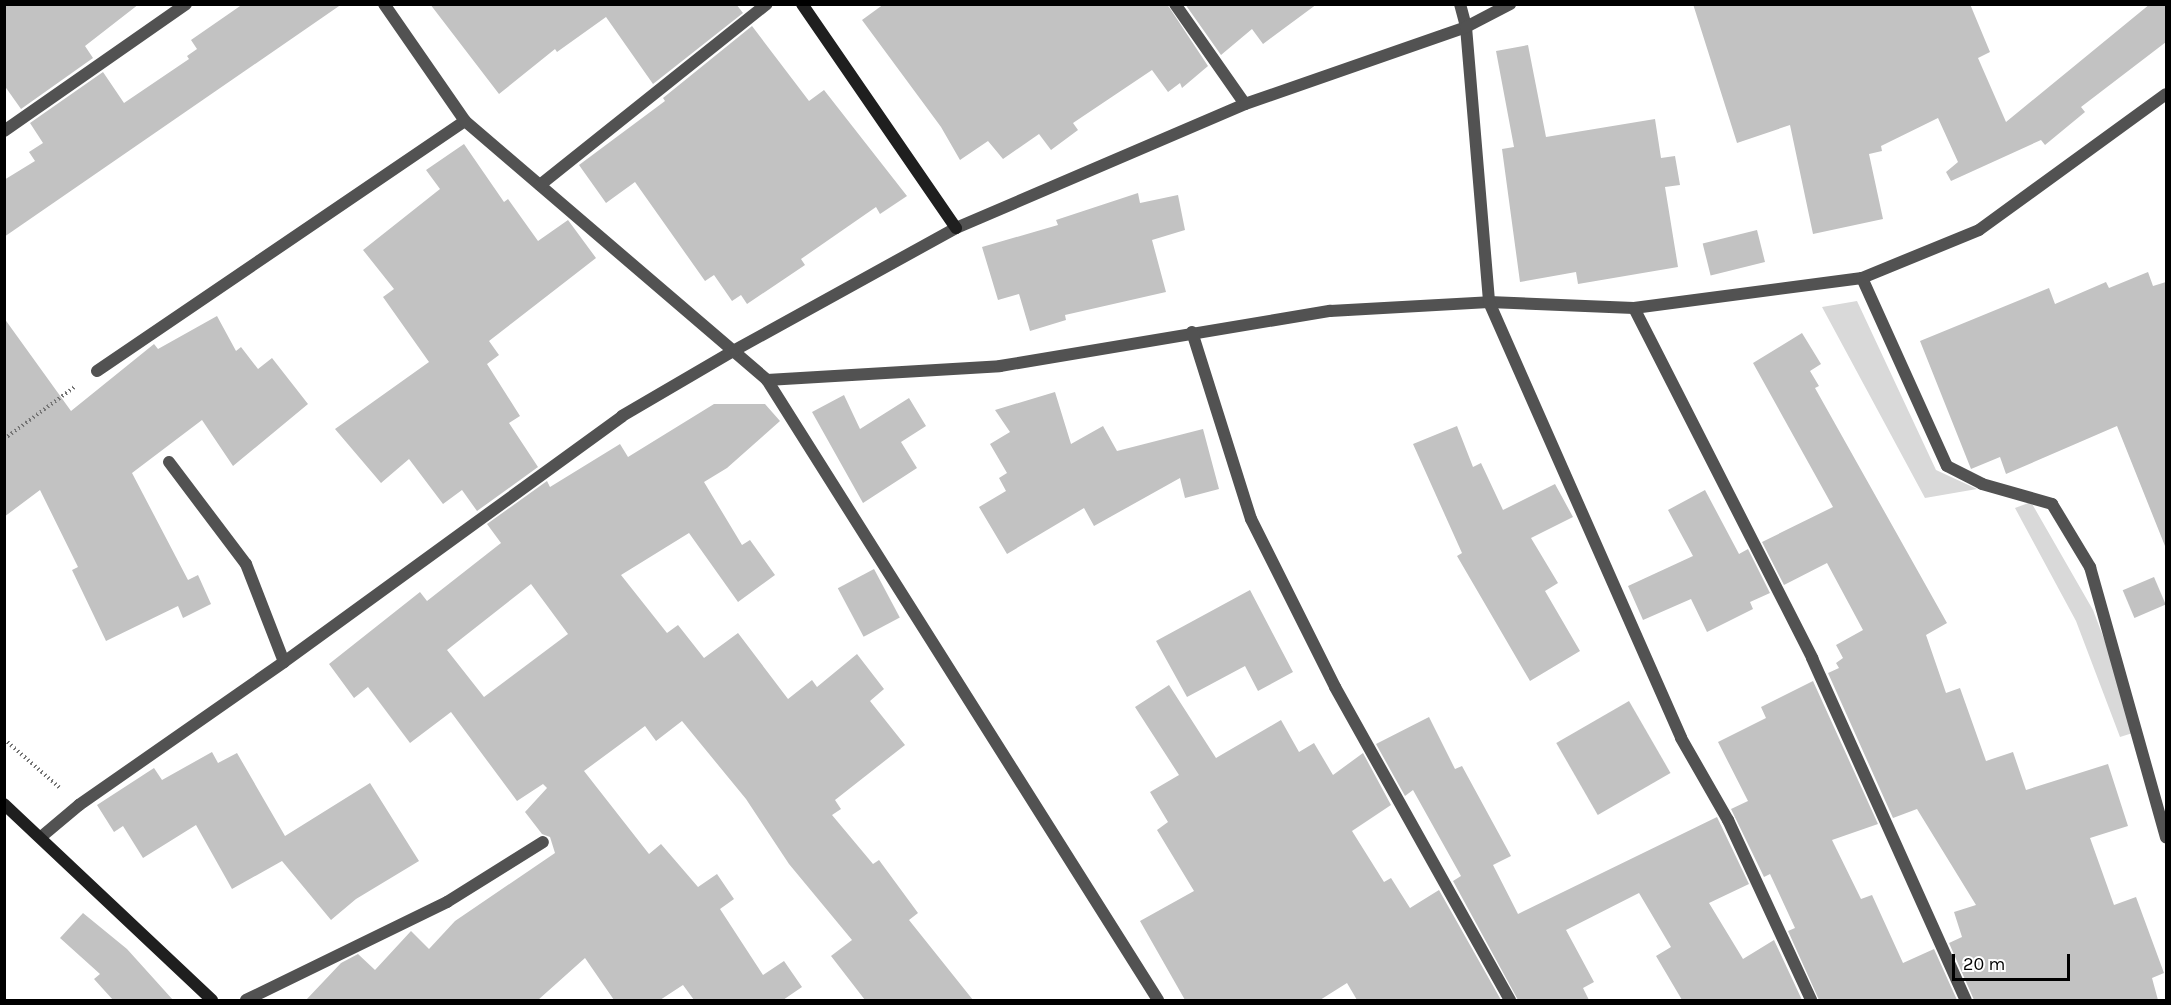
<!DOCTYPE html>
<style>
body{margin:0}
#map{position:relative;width:2171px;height:1005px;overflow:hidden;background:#fff;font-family:Karla,sans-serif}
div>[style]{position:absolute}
.green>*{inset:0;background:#d9d9d9}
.building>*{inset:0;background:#c2c2c2;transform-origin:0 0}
.path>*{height:4px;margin-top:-2px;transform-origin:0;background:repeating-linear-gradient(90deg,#747474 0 1.5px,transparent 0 4.5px)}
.lane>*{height:12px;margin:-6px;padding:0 6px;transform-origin:6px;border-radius:6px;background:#525252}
.street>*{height:12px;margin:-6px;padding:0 6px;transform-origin:6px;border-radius:6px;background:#525252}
.secondary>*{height:12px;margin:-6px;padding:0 6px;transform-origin:6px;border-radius:6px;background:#1f1f1f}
span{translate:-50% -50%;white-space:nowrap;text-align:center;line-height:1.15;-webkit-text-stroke:5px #fff;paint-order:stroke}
.frame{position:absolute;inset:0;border:6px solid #000;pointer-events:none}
.scale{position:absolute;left:1952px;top:954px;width:118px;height:27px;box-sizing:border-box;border:3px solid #000;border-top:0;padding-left:8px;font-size:18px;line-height:21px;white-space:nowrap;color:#000;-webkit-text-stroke:4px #fff;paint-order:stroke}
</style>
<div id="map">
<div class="green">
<i style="clip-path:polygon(1857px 301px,1936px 470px,1977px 489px,1925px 498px,1822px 307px)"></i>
<i style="clip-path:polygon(2031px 502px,2093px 610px,2139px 731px,2120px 737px,2076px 621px,2015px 508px)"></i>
</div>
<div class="building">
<i style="clip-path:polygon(4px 4px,139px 4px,85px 46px,93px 58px,21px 109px,4px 85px)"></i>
<i style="clip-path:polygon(243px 4px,342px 4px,4px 237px,4px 180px,35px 161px,29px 152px,43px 143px,30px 123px,103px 72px,124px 103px,189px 59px,187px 56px,197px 49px,191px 40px)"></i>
<i style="clip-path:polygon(430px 4px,736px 4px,743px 13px,653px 84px,606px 17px,557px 52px,555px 49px,499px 94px)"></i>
<i style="clip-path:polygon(884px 4px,1167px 4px,1208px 66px,1182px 88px,1180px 83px,1168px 92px,1152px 70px,1073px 123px,1078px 130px,1051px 150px,1039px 134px,1003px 159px,988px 141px,960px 160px,941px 127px,862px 20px)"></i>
<i style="clip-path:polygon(1185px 4px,1317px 4px,1263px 44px,1252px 29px,1221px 55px)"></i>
<i style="clip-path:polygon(1693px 4px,1970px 4px,1990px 52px,1978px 58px,2006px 122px,2150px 4px,2166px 4px,2166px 42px,2081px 107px,2085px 112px,2045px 145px,2041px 140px,1951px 181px,1946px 172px,1958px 162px,1938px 118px,1881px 146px,1882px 151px,1869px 154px,1883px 219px,1813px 234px,1790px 125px,1737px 143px)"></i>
<i style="clip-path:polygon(752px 26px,809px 101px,824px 90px,907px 196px,880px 214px,876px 207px,801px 259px,805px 265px,747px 304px,741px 295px,732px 301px,714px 275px,705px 281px,635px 182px,606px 203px,579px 165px,665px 101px,663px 98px)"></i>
<i style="clip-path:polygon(1528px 45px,1546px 137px,1655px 119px,1661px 158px,1675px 156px,1680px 185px,1665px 187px,1678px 267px,1578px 284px,1576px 272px,1520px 282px,1502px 149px,1514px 147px,1496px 51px)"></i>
<i style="clip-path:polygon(464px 144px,504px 202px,508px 199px,538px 241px,568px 220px,596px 258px,489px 341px,499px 355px,487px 364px,520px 416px,509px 423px,538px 467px,477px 511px,462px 490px,443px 504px,409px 459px,381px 483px,335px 429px,429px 362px,383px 297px,394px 289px,363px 250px,440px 189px,426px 170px)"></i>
<i style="clip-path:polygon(1138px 193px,1140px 203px,1178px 195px,1185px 230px,1152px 240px,1166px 292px,1065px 315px,1066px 320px,1030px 331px,1019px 294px,998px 300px,982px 247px,1058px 225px,1056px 220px)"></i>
<i style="left:1757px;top:230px;width:33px;height:56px;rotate:76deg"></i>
<i style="clip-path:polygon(2148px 272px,2153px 286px,2166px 282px,2165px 546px,2117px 426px,2006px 474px,2000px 457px,1971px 469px,1920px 341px,2049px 288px,2055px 304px,2106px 282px,2109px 288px)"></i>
<i style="clip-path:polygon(217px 316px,236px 351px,241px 347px,258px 369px,272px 358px,308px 404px,233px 466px,202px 420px,132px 473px,188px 580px,198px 575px,211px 604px,183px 618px,178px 606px,106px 641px,72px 570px,78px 567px,40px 490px,4px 517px,4px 318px,71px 411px,154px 344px,158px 349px)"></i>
<i style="clip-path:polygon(1802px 333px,1821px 364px,1810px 371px,1819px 386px,1815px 388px,1947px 623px,1926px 635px,1946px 693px,1960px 688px,1986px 761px,2013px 752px,2026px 790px,2108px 764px,2128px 826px,2090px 838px,2114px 905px,2136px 897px,2164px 973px,2152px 978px,2158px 1000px,1974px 1000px,1949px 943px,1962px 937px,1954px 912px,1976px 905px,1917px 809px,1893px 818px,1828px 673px,1839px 668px,1836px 663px,1843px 658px,1836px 645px,1863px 630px,1827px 563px,1784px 585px,1762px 542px,1833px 507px,1753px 363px)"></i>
<i style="clip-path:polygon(1055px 392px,1071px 444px,1103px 426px,1117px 451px,1203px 429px,1219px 489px,1185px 498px,1180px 478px,1094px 526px,1084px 508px,1007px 554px,979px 507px,1006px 491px,999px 478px,1007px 473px,990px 444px,1010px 432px,995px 410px)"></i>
<i style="clip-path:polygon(844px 395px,860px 429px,909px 398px,926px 426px,901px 442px,917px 468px,863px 503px,812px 412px)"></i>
<i style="clip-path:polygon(evenodd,714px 404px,765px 404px,780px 421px,727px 468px,704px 482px,742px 545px,750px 540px,775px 575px,738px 602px,689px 533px,621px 575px,667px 633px,678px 625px,704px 658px,738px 633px,788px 699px,812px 680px,817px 687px,857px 654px,884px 689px,870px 701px,905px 745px,835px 800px,841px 809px,832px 815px,873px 864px,879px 860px,918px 913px,909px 920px,973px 1000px,865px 1000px,831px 956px,852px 940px,789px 864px,746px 799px,682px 721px,656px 741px,645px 726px,584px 771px,649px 854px,661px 844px,698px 887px,717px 874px,734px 899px,720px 909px,763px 975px,784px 961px,802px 987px,783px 1000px,694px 1000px,683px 985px,660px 1000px,614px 1000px,585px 958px,538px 1000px,306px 1000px,341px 963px,358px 954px,375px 970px,411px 931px,429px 949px,455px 921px,555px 853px,550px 837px,542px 834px,525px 812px,547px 788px,543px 784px,517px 801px,451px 712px,410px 743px,368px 687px,354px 698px,329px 664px,420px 592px,427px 601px,501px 543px,487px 524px,547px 481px,550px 487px,620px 444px,628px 457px,714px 404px,531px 584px,568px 634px,484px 697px,447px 650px,531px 584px)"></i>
<i style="clip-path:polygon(1457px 426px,1473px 467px,1481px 463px,1503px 510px,1555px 484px,1573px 517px,1531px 538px,1558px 583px,1545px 591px,1580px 651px,1530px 681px,1457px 556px,1462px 553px,1413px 444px)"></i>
<i style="clip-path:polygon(1705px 490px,1739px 554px,1748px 549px,1770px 593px,1750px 602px,1753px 609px,1707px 632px,1691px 599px,1643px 620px,1628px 586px,1693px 556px,1668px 510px)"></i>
<i style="left:874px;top:569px;width:55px;height:41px;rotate:62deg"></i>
<i style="left:2154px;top:577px;width:30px;height:34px;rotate:67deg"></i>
<i style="clip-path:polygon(1250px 590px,1293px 672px,1258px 691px,1245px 666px,1187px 697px,1156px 641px)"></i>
<i style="clip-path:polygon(1813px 681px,1878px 824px,1832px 840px,1861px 899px,1872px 895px,1903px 963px,1934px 949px,1957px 1000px,1819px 1000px,1788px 931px,1795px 928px,1770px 874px,1764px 877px,1731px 809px,1748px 801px,1718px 742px,1766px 718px,1761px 707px)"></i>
<i style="clip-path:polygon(1169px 685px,1216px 758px,1281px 720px,1299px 752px,1314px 743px,1333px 775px,1363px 753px,1391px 805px,1352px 831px,1384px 882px,1391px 878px,1410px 908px,1439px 890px,1501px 1000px,1357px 1000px,1347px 983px,1320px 1000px,1185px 1000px,1140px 921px,1194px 891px,1157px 830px,1168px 822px,1150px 792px,1179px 775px,1135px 707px)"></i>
<i style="left:1629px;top:701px;width:83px;height:84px;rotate:60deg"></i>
<i style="clip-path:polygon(1429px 717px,1455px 769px,1462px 766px,1511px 856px,1493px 865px,1518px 914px,1717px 817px,1749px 884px,1709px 903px,1743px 959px,1774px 940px,1802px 1000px,1682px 1000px,1656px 956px,1671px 947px,1639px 893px,1566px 930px,1594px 982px,1583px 988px,1589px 1000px,1518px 1000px,1453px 881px,1461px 876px,1413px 790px,1405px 796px,1376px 744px)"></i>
<i style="clip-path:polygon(212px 752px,218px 763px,237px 753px,285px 836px,370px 783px,419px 861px,356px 899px,331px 920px,282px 861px,232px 889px,196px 825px,143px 858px,123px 826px,114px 832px,97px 805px,154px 768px,162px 780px)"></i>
<i style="clip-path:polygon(83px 913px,127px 949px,173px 1000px,113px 1000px,94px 979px,100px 974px,60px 938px)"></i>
</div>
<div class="path">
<i style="left:4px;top:439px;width:89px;rotate:-36.4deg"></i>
<i style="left:4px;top:739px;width:74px;rotate:41.2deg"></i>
</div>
<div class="lane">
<i style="left:97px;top:371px;width:445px;rotate:-34.2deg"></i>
<i style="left:169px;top:462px;width:128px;rotate:53deg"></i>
<i style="left:246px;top:564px;width:105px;rotate:68.8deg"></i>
</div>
<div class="street">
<i style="left:384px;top:4px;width:142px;rotate:55.3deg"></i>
<i style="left:465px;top:121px;width:398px;rotate:40.6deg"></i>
<i style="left:767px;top:380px;width:233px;rotate:-3.4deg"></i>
<i style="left:1000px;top:366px;width:335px;rotate:-9.5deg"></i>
<i style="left:1330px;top:311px;width:159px;rotate:-3.2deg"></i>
<i style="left:1489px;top:302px;width:145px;rotate:2.4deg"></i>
<i style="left:1634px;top:308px;width:230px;rotate:-7.5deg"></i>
<i style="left:1862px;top:278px;width:126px;rotate:-22.3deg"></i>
<i style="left:1979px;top:230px;width:231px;rotate:-36deg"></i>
<i style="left:1175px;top:4px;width:122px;rotate:55deg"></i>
<i style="left:1460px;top:4px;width:24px;rotate:75deg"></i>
<i style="left:1466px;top:27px;width:276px;rotate:85.2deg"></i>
<i style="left:1489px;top:302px;width:476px;rotate:66.2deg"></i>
<i style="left:1681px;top:738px;width:95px;rotate:60.2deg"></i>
<i style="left:1728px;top:820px;width:198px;rotate:65.2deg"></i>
<i style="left:4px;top:131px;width:222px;rotate:-34.9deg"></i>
<i style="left:540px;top:185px;width:290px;rotate:-38.6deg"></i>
<i style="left:1862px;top:278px;width:206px;rotate:65.7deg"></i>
<i style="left:1947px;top:466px;width:39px;rotate:27deg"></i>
<i style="left:1982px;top:484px;width:73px;rotate:15.9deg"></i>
<i style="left:2052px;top:504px;width:74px;rotate:58.9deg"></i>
<i style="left:2090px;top:567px;width:281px;rotate:74.3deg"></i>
<i style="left:1634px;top:308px;width:393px;rotate:63deg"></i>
<i style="left:1812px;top:658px;width:375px;rotate:65.8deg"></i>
<i style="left:1192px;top:332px;width:196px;rotate:72.5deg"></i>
<i style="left:1251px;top:519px;width:188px;rotate:63.4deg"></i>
<i style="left:1335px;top:687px;width:359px;rotate:60.8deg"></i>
<i style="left:767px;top:380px;width:733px;rotate:57.76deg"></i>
<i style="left:41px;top:837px;width:50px;rotate:-40.1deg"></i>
<i style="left:79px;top:805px;width:250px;rotate:-34.9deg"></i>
<i style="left:284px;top:662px;width:418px;rotate:-36deg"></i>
<i style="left:622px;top:416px;width:131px;rotate:-30.3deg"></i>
<i style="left:735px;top:350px;width:252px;rotate:-28.9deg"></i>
<i style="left:956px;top:228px;width:314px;rotate:-23.2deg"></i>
<i style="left:1245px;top:104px;width:234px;rotate:-19.2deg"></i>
<i style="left:1466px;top:27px;width:50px;rotate:-27.6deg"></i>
<i style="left:246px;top:1000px;width:224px;rotate:-26deg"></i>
<i style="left:447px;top:902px;width:113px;rotate:-32deg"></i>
</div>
<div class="secondary">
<i style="left:802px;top:4px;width:272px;rotate:55.5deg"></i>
<i style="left:4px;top:804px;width:286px;rotate:43.3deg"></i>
</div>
<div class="frame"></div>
<div class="scale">20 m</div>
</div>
